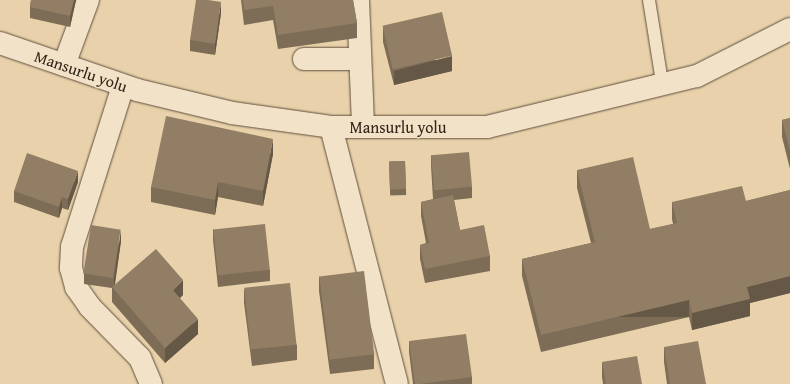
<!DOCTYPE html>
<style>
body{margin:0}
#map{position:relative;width:790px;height:384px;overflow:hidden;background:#e9d2ab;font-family:"Gentium Book Plus",serif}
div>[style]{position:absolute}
.roads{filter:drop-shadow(0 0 1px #604f3c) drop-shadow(0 0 1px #604f3c)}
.service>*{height:12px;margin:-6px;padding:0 6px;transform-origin:6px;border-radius:6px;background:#f1e2c8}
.minor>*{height:22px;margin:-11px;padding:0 11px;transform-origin:11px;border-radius:11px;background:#f1e2c8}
.tertiary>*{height:22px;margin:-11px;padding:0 11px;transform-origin:11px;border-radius:11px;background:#f1e2c8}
.wall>*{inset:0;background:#7d6c56;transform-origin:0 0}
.shaded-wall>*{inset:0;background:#665846;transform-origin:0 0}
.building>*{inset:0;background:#917e64;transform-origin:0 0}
span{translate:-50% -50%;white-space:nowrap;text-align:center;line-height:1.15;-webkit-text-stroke:3px #f1e2c8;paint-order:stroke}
.street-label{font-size:16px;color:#322317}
</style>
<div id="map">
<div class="roads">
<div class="service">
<i style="left:649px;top:0;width:83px;rotate:81deg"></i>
</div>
<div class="minor">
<i style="left:358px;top:0;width:126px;rotate:87.7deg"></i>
<i style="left:304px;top:59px;width:54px"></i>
<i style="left:64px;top:65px;width:69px;rotate:-69.7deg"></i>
<i style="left:123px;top:86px;width:169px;rotate:107.6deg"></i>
<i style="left:72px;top:247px;width:21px;rotate:93deg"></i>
<i style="left:71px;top:268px;width:20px;rotate:75deg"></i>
<i style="left:76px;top:287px;width:24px;rotate:55deg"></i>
<i style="left:90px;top:307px;width:71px;rotate:45.6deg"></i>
<i style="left:140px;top:358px;width:28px;rotate:67deg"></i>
<i style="left:331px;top:127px;width:265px;rotate:75.6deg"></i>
</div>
<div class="tertiary">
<i style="left:0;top:43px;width:145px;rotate:18.9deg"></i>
<i style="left:137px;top:90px;width:98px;rotate:13.6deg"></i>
<i style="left:232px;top:113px;width:100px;rotate:8deg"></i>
<i style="left:331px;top:127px;width:156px"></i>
<i style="left:487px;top:127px;width:216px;rotate:-13.7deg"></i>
<i style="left:697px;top:76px;width:104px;rotate:-26.8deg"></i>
</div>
</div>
<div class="wall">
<i style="clip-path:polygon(31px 0,76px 0,70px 27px,30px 18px,30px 7px)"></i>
<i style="clip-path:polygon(241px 0,353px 0,357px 23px,357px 38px,278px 49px,273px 20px,244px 25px)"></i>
<i style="clip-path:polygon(221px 13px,215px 55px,190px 51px,190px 40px)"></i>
<i style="clip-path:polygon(383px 27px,452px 71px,394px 85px,383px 42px)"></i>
<i style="clip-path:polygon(790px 118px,790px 169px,782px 137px,782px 120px)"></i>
<i style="clip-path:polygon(273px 154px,263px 206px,218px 197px,215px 215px,151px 202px,151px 187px)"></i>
<i style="clip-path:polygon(431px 155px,472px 187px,472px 198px,454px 200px,460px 230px,490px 256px,490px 271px,425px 283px,420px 259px,420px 245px,426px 243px,421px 216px,421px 202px,433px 199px,431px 166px)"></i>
<i style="left:405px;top:161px;width:34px;height:16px;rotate:88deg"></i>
<i style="clip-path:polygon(577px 170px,650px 229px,673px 224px,672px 219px,672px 202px,746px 201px,790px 190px,790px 293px,750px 303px,750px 316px,692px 330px,689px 317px,541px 352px,522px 276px,522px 259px,591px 243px,577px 188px)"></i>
<i style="clip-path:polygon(78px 182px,68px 210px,62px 208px,59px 218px,14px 202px,14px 191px)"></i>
<i style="clip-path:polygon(213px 229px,270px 270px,270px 281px,218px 287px,213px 240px)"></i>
<i style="clip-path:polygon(121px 241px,115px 285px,183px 295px,180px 298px,198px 334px,165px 363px,112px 302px,112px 288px,84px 284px,84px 273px)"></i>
<i style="clip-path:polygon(319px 276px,374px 354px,374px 369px,330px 374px,319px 291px)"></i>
<i style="clip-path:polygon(244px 289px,297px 345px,297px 360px,252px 366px,244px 303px)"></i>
<i style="clip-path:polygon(409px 341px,472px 377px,472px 384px,413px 384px,409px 352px)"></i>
<i style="clip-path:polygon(664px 347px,706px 384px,667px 384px,664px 362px)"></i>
<i style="clip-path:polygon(602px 362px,642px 384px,603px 384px,602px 377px)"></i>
</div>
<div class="shaded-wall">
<i style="clip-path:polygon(74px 0,76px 0,70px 27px,70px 16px)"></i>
<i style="clip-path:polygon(221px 2px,221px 13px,215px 55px,215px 44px)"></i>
<i style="clip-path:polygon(452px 56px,452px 71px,394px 85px,394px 71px)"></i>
<i style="clip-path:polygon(273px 139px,273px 154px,263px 206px,263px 191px)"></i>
<i style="clip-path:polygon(78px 171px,78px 182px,68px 210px,68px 199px)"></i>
<i style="clip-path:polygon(218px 182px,218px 197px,215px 215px,215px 200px)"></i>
<i style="clip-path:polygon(62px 197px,62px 208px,59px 218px,59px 207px)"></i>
<i style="clip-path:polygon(121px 230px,121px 241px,114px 288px,114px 277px)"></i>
<i style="clip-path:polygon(790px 276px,790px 293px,750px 303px,750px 316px,692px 330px,692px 313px,747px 287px)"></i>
<i style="clip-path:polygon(183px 280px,183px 295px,173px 304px,173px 290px)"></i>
<i style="left:689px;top:300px;width:17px;height:152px;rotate:90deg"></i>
<i style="clip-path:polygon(198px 319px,198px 334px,165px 363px,165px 348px)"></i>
</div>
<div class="building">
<i style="clip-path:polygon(31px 0,74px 0,70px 16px,30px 7px)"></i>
<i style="clip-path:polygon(196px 0,208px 0,221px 2px,215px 44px,190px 40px)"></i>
<i style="clip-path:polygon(243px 0,353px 0,357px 23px,278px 35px,273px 6px,244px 10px)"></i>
<i style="left:442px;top:12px;width:45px;height:61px;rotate:77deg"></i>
<i style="clip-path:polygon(166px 116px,273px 139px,263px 191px,218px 182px,215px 200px,151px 187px)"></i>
<i style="clip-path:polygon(790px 118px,790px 151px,782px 120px)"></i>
<i style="left:469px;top:152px;width:35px;height:38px;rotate:85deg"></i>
<i style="clip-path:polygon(27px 153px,78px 171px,68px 199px,62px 197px,59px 207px,14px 191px)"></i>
<i style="clip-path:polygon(633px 157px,650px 229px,677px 223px,672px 202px,742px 186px,746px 201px,790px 190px,790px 276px,747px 287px,750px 299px,692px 313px,689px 300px,541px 335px,522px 259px,595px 242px,577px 170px)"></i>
<i style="left:405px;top:161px;width:28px;height:16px;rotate:88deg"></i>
<i style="clip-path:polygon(453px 195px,460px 230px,484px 225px,490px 256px,425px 269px,420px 245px,429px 243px,421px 202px)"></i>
<i style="left:265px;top:224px;width:46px;height:52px;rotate:84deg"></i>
<i style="left:91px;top:225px;width:30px;height:49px;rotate:9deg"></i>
<i style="clip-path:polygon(156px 249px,183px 280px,173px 290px,198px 319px,165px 348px,112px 287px)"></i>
<i style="left:364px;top:271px;width:84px;height:45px;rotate:83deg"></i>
<i style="left:290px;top:283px;width:62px;height:46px;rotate:84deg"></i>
<i style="clip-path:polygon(466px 334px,472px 377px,420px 384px,415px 384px,409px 341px)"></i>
<i style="clip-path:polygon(698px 341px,706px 384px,670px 384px,664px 347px)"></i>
<i style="clip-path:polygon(637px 356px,642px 384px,606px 384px,602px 362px)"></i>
</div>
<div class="street-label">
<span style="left:81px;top:71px;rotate:19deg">Mansurlu yolu</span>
<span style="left:398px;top:127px">Mansurlu yolu</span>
</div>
</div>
